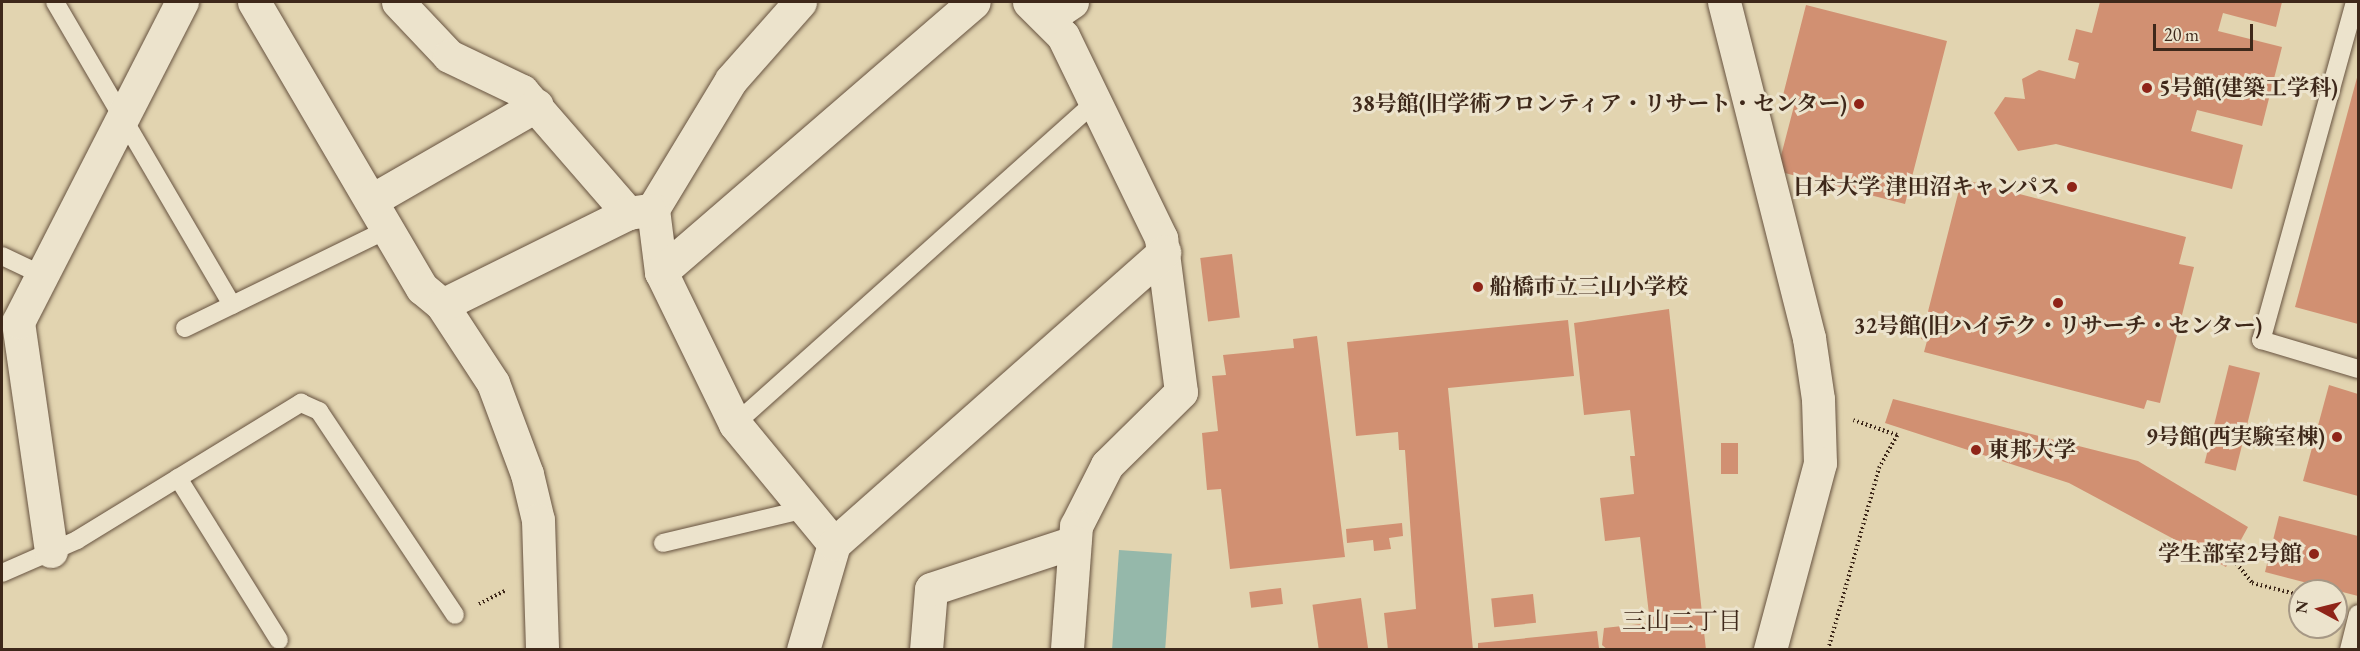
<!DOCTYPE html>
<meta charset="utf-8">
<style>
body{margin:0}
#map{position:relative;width:2360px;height:651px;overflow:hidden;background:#e2d4b0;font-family:"EB Garamond","Noto Serif JP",serif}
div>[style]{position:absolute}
.water>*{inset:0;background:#95b8aa;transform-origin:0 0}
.building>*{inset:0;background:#d19072;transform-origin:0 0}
.path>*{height:4px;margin-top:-2px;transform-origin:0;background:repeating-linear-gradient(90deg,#3e281a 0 1.5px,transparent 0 4.5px)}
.roads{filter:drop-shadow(0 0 2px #675340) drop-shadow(0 0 2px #675340)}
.service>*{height:18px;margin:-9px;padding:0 9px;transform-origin:9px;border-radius:9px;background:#ece3cc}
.minor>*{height:33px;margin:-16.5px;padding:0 16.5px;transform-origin:16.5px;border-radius:16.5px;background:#ece3cc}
.dots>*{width:16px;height:16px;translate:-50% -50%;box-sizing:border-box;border:3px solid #ece3cc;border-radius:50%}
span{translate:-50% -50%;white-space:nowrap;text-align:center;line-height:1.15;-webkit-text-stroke:6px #ece3cc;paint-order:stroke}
.poi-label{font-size:22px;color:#3e281a;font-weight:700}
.left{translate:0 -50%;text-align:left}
.right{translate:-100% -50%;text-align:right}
.neighbourhood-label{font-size:24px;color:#3e281a}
.frame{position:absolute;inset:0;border:3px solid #3e281a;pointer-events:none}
.north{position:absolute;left:2288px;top:579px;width:60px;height:60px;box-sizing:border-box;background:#ece3cc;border:2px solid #a69885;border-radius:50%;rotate:277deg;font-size:16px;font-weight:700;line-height:24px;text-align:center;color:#3e281a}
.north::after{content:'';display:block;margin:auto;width:21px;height:27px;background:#8f2418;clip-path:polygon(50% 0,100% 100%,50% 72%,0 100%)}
.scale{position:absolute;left:2153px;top:24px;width:100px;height:27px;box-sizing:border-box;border:3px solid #3e281a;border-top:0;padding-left:8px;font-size:18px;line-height:21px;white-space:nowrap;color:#3e281a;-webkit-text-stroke:4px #ece3cc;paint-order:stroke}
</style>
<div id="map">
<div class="water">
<i style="left:1119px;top:550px;width:53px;height:99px;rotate:4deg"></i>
</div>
<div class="building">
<i style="clip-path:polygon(2100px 2px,2282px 2px,2276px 27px,2223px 13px,2218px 31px,2282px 47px,2262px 126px,2197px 110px,2191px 131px,2243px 145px,2232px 189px,2056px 144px,2018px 151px,1994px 113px,2005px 97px,2025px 99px,2022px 79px,2039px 70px,2075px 79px,2079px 63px,2068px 60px,2076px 29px,2092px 33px)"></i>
<i style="clip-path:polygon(1806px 5px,1947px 41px,1905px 204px,1777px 171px,1794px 106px,1781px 103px)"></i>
<i style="clip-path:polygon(2358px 74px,2358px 324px,2295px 307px)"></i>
<i style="clip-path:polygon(1969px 181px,2186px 237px,2179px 264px,2194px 267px,2160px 403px,2147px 400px,2144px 409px,1924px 352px,1927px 341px,1921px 339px,1960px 186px)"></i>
<i style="left:1232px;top:254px;width:64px;height:32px;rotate:83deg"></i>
<i style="clip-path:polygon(1669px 309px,1706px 650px,1608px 650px,1602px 645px,1604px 628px,1650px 623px,1640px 537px,1605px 541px,1600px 498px,1634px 494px,1630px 456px,1635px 456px,1630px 410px,1584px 415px,1574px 323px)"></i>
<i style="clip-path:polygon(1568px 320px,1574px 376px,1448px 388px,1473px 650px,1388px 650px,1384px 613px,1416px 609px,1405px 450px,1399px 450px,1398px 432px,1356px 436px,1347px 342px)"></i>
<i style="clip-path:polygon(1317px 336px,1345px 557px,1230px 569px,1221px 489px,1207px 490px,1202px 433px,1218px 431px,1212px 376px,1226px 375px,1223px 355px,1294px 348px,1293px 339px)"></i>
<i style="left:2229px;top:365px;width:32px;height:101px;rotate:14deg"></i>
<i style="clip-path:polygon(2329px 385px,2358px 394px,2358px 496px,2303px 481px)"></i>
<i style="clip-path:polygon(1893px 399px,2138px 461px,2248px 527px,2226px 567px,2069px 483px,1885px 423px)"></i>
<i style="left:1721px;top:443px;width:17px;height:31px"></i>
<i style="clip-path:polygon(2279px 516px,2358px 536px,2358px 596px,2265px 572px)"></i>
<i style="clip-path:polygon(1402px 523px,1403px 536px,1389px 538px,1391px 549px,1374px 551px,1373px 540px,1347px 543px,1346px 529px)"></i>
<i style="left:1281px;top:588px;width:16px;height:32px;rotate:83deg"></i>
<i style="left:1533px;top:594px;width:29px;height:42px;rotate:84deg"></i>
<i style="left:1361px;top:598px;width:52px;height:49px;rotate:82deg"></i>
<i style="clip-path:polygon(1597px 631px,1599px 648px,1478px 650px,1478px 643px)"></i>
</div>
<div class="path">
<i style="left:2228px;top:553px;width:38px;rotate:51deg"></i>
<i style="left:2252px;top:583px;width:49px;rotate:14deg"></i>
<i style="left:479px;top:604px;width:31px;rotate:-27deg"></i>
<i style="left:1828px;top:650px;width:189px;rotate:-74.3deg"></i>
<i style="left:1879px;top:468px;width:38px;rotate:-61deg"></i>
<i style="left:1897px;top:435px;width:46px;rotate:-161.2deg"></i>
</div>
<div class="roads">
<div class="service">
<i style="left:55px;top:2px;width:351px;rotate:59.7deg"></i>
<i style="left:2355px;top:2px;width:351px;rotate:105.5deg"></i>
<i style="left:2261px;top:340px;width:101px;rotate:16.6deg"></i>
<i style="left:2px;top:256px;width:42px;rotate:25.3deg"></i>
<i style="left:185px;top:328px;width:224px;rotate:-26deg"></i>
<i style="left:735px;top:424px;width:480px;rotate:-41.8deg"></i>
<i style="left:178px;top:478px;width:191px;rotate:58.1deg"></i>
<i style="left:663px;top:543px;width:142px;rotate:-13.4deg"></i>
<i style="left:2px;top:573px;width:82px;rotate:-23.7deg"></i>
<i style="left:77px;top:540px;width:263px;rotate:-31.5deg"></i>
<i style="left:301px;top:403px;width:20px;rotate:24deg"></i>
<i style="left:319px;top:411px;width:245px;rotate:56.3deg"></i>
<i style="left:2349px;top:650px;width:37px;rotate:-76deg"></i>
</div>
<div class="minor">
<i style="left:254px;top:2px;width:332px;rotate:59.6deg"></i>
<i style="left:422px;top:288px;width:26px;rotate:40deg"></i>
<i style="left:442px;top:305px;width:93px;rotate:56.8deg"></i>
<i style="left:493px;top:383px;width:97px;rotate:69.5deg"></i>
<i style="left:527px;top:474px;width:47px;rotate:76.6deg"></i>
<i style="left:538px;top:520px;width:130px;rotate:88.2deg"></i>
<i style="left:398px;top:2px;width:74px;rotate:46.6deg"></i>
<i style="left:449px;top:56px;width:81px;rotate:25.6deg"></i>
<i style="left:522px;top:91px;width:162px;rotate:49deg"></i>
<i style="left:800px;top:2px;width:104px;rotate:131.5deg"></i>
<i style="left:731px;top:80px;width:151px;rotate:121.2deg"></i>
<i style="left:653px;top:209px;width:64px;rotate:82.8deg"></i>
<i style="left:661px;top:272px;width:169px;rotate:64deg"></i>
<i style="left:735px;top:424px;width:156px;rotate:50.5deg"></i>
<i style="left:1029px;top:2px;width:48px;rotate:45deg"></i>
<i style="left:1063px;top:36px;width:225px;rotate:64.1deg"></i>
<i style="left:1161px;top:238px;width:155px;rotate:82.6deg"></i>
<i style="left:1181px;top:392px;width:104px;rotate:135.4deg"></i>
<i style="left:1107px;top:465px;width:68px;rotate:116.9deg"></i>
<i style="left:1076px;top:526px;width:124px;rotate:94.2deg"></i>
<i style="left:1724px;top:2px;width:347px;rotate:75.8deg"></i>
<i style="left:1809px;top:338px;width:62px;rotate:81.6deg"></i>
<i style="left:1818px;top:399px;width:64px;rotate:88.2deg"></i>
<i style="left:1820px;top:463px;width:194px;rotate:105deg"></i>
<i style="left:1048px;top:18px;width:29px;rotate:-34deg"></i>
<i style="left:372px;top:200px;width:190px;rotate:-29.9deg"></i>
<i style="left:661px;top:272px;width:413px;rotate:-40.8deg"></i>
<i style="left:442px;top:305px;width:208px;rotate:-26.3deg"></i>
<i style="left:628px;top:213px;width:21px;rotate:-8deg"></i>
<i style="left:51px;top:551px;width:231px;rotate:-98.2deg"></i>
<i style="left:18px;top:322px;width:360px;rotate:-62.9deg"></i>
<i style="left:803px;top:650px;width:110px;rotate:-73.7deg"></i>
<i style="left:834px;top:544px;width:441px;rotate:-41.5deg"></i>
<i style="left:926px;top:650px;width:61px;rotate:-85.3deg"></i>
<i style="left:931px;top:589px;width:151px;rotate:-18.2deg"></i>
</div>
</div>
<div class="dots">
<i style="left:2147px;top:88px;background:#8f2418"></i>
<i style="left:1859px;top:104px;background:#8f2418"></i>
<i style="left:2072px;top:187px;background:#8f2418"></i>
<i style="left:1478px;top:287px;background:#8f2418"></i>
<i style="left:2058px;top:303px;background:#8f2418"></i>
<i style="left:2337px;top:437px;background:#8f2418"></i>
<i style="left:1976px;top:450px;background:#8f2418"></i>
<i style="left:2314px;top:554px;background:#8f2418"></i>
</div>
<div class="poi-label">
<span class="left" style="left:2159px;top:88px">5号館(建築工学科)</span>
<span class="right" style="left:1847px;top:104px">38号館(旧学術フロンティア・リサート・センター)</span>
<span class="right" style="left:2060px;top:187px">日本大学 津田沼キャンパス</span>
<span class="left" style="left:1490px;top:287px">船橋市立三山小学校</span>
<span style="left:2058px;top:326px">32号館(旧ハイテク・リサーチ・センター)</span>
<span class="right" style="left:2325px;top:437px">9号館(西実験室棟)</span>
<span class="left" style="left:1988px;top:450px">東邦大学</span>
<span class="right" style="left:2302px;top:554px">学生部室2号館</span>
</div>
<div class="neighbourhood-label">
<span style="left:1682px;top:621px">三山二丁目</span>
</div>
<div class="frame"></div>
<div class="north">N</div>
<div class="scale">20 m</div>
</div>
